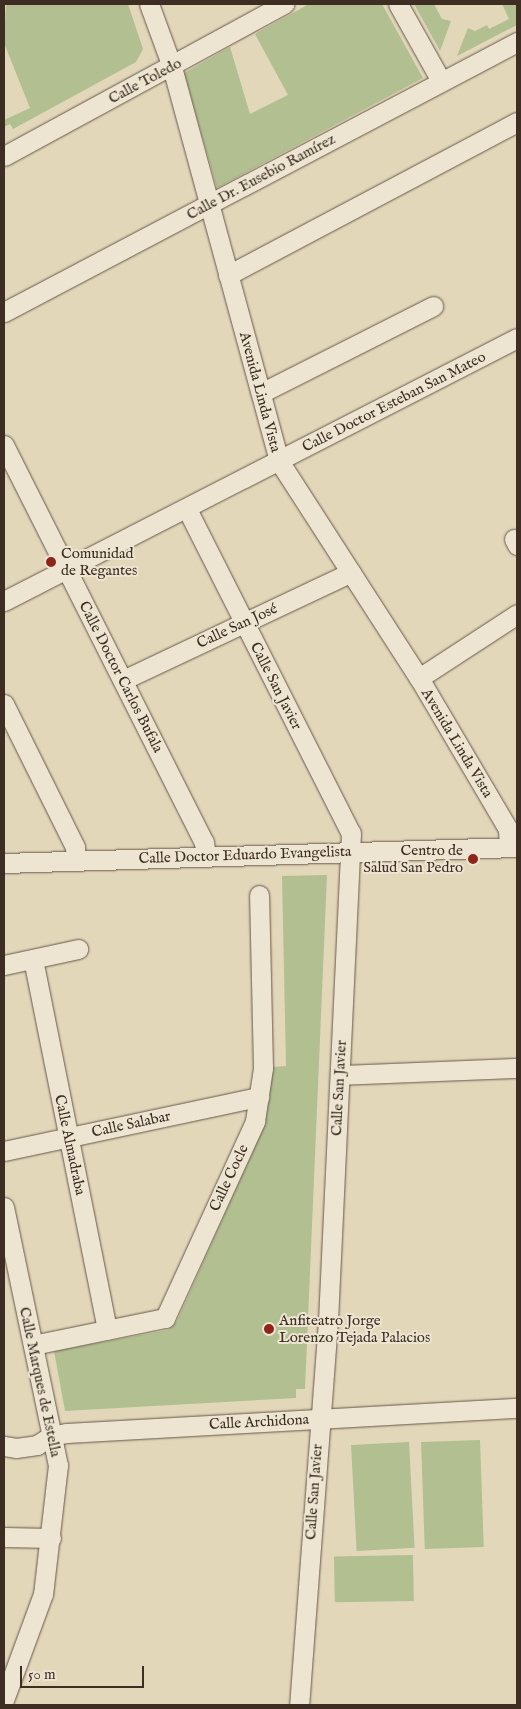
<!DOCTYPE html>
<meta charset="utf-8">
<style>
body{margin:0}
#map{position:relative;width:521px;height:1709px;overflow:hidden;background:#e3d7ba;font-family:"IM FELL English",serif}
div>[style]{position:absolute}
.green>*{inset:0;background:#b1bf91;transform-origin:0 0}
.roads{filter:drop-shadow(0 0 1px #665848) drop-shadow(0 0 1px #665848)}
.street>*{height:19px;margin:-9.5px;padding:0 9.5px;transform-origin:9.5px;border-radius:9.5px;background:#ede5d2}
.dots>*{width:14px;height:14px;translate:-50% -50%;box-sizing:border-box;border:2px solid #ede5d2;border-radius:50%}
span{translate:-50% -50%;white-space:nowrap;text-align:center;line-height:1.15;-webkit-text-stroke:4px #ede5d2;paint-order:stroke}
.street-label{font-size:15px;color:#3d2d22}
.poi-label{font-size:15px;color:#3d2d22}
.left{translate:0 -50%;text-align:left}
.right{translate:-100% -50%;text-align:right}
.frame{position:absolute;inset:0;border:5px solid #3d2d22;pointer-events:none}
.scale{position:absolute;left:20px;top:1666px;width:124px;height:22px;box-sizing:border-box;border:2px solid #3d2d22;border-top:0;padding-left:6px;font-size:15px;line-height:18px;white-space:nowrap;color:#3d2d22;-webkit-text-stroke:4px #ede5d2;paint-order:stroke}
</style>
<div id="map">
<div class="green">
<i style="clip-path:polygon(6px 4px,128px 4px,143px 49px,136px 62px,13px 129px,10px 124px,4px 127px,4px 120px,30px 108px,4px 43px)"></i>
<i style="clip-path:polygon(309px 4px,382px 4px,423px 78px,217px 188px,184px 73px,230px 47px,250px 114px,288px 95px,255px 34px)"></i>
<i style="clip-path:polygon(414px 4px,434px 4px,442px 19px,451px 21px,440px 51px)"></i>
<i style="clip-path:polygon(502px 4px,517px 4px,517px 25px,457px 56px,468px 28px,475px 31px,487px 25px,489px 29px,509px 19px)"></i>
<i style="clip-path:polygon(327px 875px,305px 1389px,296px 1389px,296px 1398px,65px 1411px,54px 1351px,168px 1330px,177px 1321px,265px 1124px,273px 1067px,286px 1066px,282px 876px)"></i>
<i style="left:480px;top:1440px;width:107px;height:59px;rotate:88deg"></i>
<i style="left:409px;top:1442px;width:106px;height:58px;rotate:87deg"></i>
<i style="left:413px;top:1555px;width:46px;height:79px;rotate:89deg"></i>
</div>
<div class="roads">
<div class="street">
<i style="left:149px;top:4px;width:67px;rotate:69.9deg"></i>
<i style="left:172px;top:67px;width:408px;rotate:74.8deg"></i>
<i style="left:279px;top:461px;width:258px;rotate:57.2deg"></i>
<i style="left:419px;top:678px;width:175px;rotate:59.5deg"></i>
<i style="left:508px;top:829px;width:18px;rotate:87deg"></i>
<i style="left:398px;top:4px;width:88px;rotate:60.8deg"></i>
<i style="left:4px;top:156px;width:319px;rotate:-28.5deg"></i>
<i style="left:228px;top:275px;width:327px;rotate:-27.9deg"></i>
<i style="left:4px;top:312px;width:580px;rotate:-27.76deg"></i>
<i style="left:261px;top:393px;width:193px;rotate:-26.8deg"></i>
<i style="left:4px;top:445px;width:445px;rotate:63.3deg"></i>
<i style="left:204px;top:842px;width:15px;rotate:82deg"></i>
<i style="left:187px;top:509px;width:363px;rotate:63.2deg"></i>
<i style="left:351px;top:833px;width:489px;rotate:92.7deg"></i>
<i style="left:328px;top:1321px;width:385px;rotate:94.3deg"></i>
<i style="left:514px;top:539px;width:7px;rotate:63deg"></i>
<i style="left:4px;top:601px;width:576px;rotate:-27.14deg"></i>
<i style="left:419px;top:678px;width:117px;rotate:-33.1deg"></i>
<i style="left:123px;top:680px;width:252px;rotate:-25.3deg"></i>
<i style="left:4px;top:704px;width:160px;rotate:63.6deg"></i>
<i style="left:75px;top:847px;width:13px;rotate:86deg"></i>
<i style="left:4px;top:863px;width:513px;rotate:-1.79deg"></i>
<i style="left:33px;top:959px;width:378px;rotate:78.7deg"></i>
<i style="left:4px;top:965px;width:76px;rotate:-12.2deg"></i>
<i style="left:340px;top:1075px;width:177px;rotate:-2.3deg"></i>
<i style="left:4px;top:1151px;width:261px;rotate:-12deg"></i>
<i style="left:4px;top:1207px;width:264px;rotate:78.2deg"></i>
<i style="left:58px;top:1465px;width:130px;rotate:96.6deg"></i>
<i style="left:43px;top:1594px;width:113px;rotate:110.2deg"></i>
<i style="left:33px;top:1345px;width:135px;rotate:-11.6deg"></i>
<i style="left:165px;top:1318px;width:217px;rotate:-65.4deg"></i>
<i style="left:255px;top:1121px;width:54px;rotate:-81.4deg"></i>
<i style="left:263px;top:1068px;width:173px;rotate:-91.3deg"></i>
<i style="left:4px;top:1446px;width:12px;rotate:9deg"></i>
<i style="left:16px;top:1448px;width:21px;rotate:-8deg"></i>
<i style="left:37px;top:1445px;width:17px;rotate:-33deg"></i>
<i style="left:51px;top:1436px;width:16px;rotate:-11deg"></i>
<i style="left:67px;top:1433px;width:451px;rotate:-3.2deg"></i>
<i style="left:4px;top:1537px;width:47px;rotate:1.2deg"></i>
</div>
</div>
<div class="dots">
<i style="left:51px;top:562px;background:#8f2418"></i>
<i style="left:473px;top:859px;background:#8f2418"></i>
<i style="left:269px;top:1329px;background:#8f2418"></i>
</div>
<div class="street-label">
<span style="left:145px;top:81px;rotate:-28deg">Calle Toledo</span>
<span style="left:261px;top:177px;rotate:-28deg">Calle Dr. Eusebio Ramírez</span>
<span style="left:260px;top:392px;rotate:75deg">Avenida Linda Vista</span>
<span style="left:394px;top:402px;rotate:-27deg">Calle Doctor Esteban San Mateo</span>
<span style="left:237px;top:626px;rotate:-25deg">Calle San José</span>
<span style="left:121px;top:677px;rotate:63deg">Calle Doctor Carlos Bufala</span>
<span style="left:276px;top:686px;rotate:63deg">Calle San Javier</span>
<span style="left:457px;top:743px;rotate:59deg">Avenida Linda Vista</span>
<span style="left:245px;top:855px;rotate:-2deg">Calle Doctor Eduardo Evangelista</span>
<span style="left:339px;top:1088px;rotate:-87deg">Calle San Javier</span>
<span style="left:131px;top:1124px;rotate:-12deg">Calle Salabar</span>
<span style="left:70px;top:1145px;rotate:78deg">Calle Almadraba</span>
<span style="left:229px;top:1178px;rotate:-65deg">Calle Cocle</span>
<span style="left:40px;top:1382px;rotate:78deg">Calle Marques de Estella</span>
<span style="left:259px;top:1422px;rotate:-3deg">Calle Archidona</span>
<span style="left:314px;top:1492px;rotate:-86deg">Calle San Javier</span>
</div>
<div class="poi-label">
<span class="left" style="left:61px;top:562px">Comunidad<br>de Regantes</span>
<span class="right" style="left:463px;top:859px">Centro de<br>Salud San Pedro</span>
<span class="left" style="left:279px;top:1329px">Anfiteatro Jorge<br>Lorenzo Tejada Palacios</span>
</div>
<div class="frame"></div>
<div class="scale">50 m</div>
</div>
